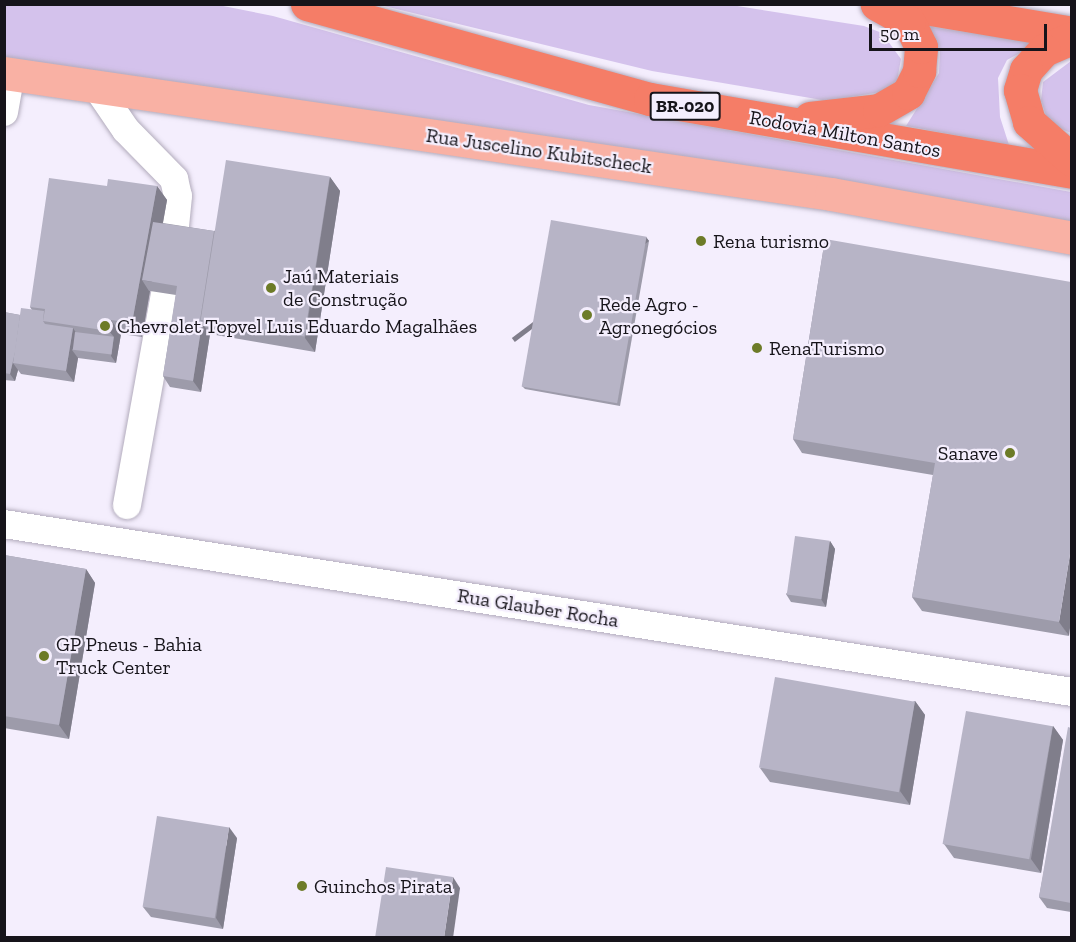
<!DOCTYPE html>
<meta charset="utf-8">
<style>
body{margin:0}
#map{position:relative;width:1076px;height:942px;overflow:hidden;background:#f4eefd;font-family:"Zilla Slab",serif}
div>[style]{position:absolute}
.green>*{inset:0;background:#d4c2ec}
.roads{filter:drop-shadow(0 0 2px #b2abbc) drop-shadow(0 0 2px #b2abbc)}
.minor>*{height:28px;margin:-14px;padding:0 14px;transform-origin:14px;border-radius:14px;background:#fff}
.major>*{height:33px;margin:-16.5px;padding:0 16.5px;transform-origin:16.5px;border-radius:16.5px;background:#f9b1a4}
.highway>*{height:33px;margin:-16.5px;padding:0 16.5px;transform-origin:16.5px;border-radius:16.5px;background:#f57d67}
.wall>*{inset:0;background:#9d9baa}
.shaded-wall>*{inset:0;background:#807e8b;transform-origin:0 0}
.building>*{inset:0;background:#b7b4c6;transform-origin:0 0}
.dots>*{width:16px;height:16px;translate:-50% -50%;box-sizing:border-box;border:3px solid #f4eefd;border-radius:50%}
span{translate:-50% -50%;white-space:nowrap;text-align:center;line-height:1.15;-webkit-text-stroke:4.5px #f4eefd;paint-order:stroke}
.shield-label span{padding:2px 4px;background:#f4eefd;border:2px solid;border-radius:4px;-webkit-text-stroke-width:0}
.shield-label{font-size:18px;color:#16141a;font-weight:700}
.street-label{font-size:20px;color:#16141a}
.poi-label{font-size:20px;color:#16141a}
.left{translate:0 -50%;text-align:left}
.right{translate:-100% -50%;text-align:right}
.frame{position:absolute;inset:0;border:6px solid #16141a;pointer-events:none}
.scale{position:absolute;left:869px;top:24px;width:178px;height:27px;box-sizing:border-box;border:3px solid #16141a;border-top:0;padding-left:8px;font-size:18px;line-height:21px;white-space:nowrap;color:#16141a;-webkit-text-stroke:4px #f4eefd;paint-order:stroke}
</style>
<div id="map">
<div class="green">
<i style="clip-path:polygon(213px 4px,273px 16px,589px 105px,1071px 192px,1071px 226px,5px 57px,4px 5px)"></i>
<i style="clip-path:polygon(380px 5px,731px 5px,864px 26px,882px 33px,901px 59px,897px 81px,880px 92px,828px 101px,652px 71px)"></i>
<i style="clip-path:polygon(926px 26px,1038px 43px,1007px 60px,998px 78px,1000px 117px,1009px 145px,906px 126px,939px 73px,940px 50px)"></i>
<i style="clip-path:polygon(1071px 61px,1071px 133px,1049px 124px,1041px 101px,1043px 82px)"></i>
</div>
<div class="roads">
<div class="minor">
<i style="left:96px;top:86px;width:53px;rotate:55.7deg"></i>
<i style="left:126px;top:130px;width:69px;rotate:45.6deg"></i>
<i style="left:174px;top:179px;width:17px;rotate:77deg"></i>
<i style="left:178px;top:196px;width:40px;rotate:95.7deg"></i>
<i style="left:4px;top:112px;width:39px;rotate:-80deg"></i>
<i style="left:127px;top:505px;width:215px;rotate:-79.8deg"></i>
<i style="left:4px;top:524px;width:1081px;rotate:8.94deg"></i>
</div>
<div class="major">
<i style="left:4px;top:73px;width:836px;rotate:8.32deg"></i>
<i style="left:831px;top:194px;width:245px;rotate:10.3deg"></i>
</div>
<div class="highway">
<i style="left:307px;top:4px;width:356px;rotate:15.5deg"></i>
<i style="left:650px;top:99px;width:428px;rotate:9.8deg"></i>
<i style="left:901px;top:4px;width:173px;rotate:9.6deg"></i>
<i style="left:1072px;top:38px;width:30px;rotate:157deg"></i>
<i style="left:1044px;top:50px;width:27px;rotate:132deg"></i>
<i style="left:1026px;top:70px;width:21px;rotate:107deg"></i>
<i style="left:1020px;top:90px;width:33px;rotate:74deg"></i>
<i style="left:1029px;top:122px;width:57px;rotate:41.5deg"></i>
<i style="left:810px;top:118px;width:69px;rotate:-6.6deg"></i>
<i style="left:879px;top:110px;width:34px;rotate:-30deg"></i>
<i style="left:908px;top:93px;width:25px;rotate:-63deg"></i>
<i style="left:919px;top:71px;width:24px;rotate:-85deg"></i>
<i style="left:921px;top:47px;width:28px;rotate:-116deg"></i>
<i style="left:909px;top:22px;width:37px;rotate:-151deg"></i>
</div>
</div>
<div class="wall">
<i style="clip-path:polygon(330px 177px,340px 191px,315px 352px,210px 334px,201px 392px,170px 387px,163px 376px,176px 295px,150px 291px,142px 337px,121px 334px,116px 363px,78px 358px,74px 382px,21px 374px,18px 370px,15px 381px,4px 380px,4px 312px,20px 315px,32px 310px,30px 307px,107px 186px,157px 186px,167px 200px,163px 223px,214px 231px)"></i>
<i style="clip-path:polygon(646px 237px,649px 241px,620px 406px,525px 389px,522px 386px)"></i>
<i style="clip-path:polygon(825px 239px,1069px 636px,922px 611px,912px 597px,933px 475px,802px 453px,793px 439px)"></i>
<i style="clip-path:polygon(830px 541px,835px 549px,826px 607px,791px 602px,786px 594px)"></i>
<i style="clip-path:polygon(4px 555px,86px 569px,95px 583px,69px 739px,4px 728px)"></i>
<i style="clip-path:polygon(915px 701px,925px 715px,910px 805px,770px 782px,760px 768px)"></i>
<i style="clip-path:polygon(1053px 726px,1063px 740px,1041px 873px,954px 858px,944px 844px)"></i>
<i style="clip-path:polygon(1071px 728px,1071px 912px,1047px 908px,1039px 897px)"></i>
<i style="clip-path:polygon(237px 838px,223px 929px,151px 917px,143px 907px)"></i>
</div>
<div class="shaded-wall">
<i style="clip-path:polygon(330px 177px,340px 191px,315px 352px,305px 338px)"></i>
<i style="clip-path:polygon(157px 186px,167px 200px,152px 282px,142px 280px,149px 291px,150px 291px,142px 337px,132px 323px)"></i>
<i style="left:646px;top:237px;width:5px;height:168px;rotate:53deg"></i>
<i style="clip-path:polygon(24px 315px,13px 363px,18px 370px,15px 381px,10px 374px)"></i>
<i style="clip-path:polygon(111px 320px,121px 334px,116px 363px,111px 356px,114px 337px,109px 331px)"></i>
<i style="clip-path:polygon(202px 323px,210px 334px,201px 392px,193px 381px)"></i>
<i style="clip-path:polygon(73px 328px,80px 339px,72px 350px,78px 358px,74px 382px,66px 371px)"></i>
<i style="clip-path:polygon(830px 541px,835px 549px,826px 607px,821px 599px)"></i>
<i style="clip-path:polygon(1071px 548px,1071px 620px,1069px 636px,1059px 622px)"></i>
<i style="clip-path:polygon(86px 569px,95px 583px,69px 739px,59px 725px)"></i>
<i style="clip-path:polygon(915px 701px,925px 715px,910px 805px,900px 791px)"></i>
<i style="clip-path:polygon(1053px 726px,1063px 740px,1041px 873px,1031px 859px)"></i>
<i style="clip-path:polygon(229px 827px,237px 838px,223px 929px,216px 918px)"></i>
<i style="clip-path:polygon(453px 877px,460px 888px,453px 938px,444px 938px)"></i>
</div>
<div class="building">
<i style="left:226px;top:160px;width:105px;height:162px;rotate:9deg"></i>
<i style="clip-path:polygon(49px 178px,107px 186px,108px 179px,157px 186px,132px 323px,111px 320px,109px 331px,43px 321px,45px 309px,30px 307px)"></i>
<i style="left:551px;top:220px;width:97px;height:169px;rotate:10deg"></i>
<i style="clip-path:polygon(153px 222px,214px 231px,200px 320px,202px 323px,193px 381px,163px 376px,177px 286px,142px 280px)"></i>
<i style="clip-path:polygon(825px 239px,1071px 282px,1071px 548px,1059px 622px,912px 597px,935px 463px,793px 439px)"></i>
<i style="clip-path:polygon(21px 308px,44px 311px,43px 321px,45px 324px,73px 328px,66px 371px,13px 363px)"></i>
<i style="clip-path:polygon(4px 312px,20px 315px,15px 352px,10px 374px,4px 373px)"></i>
<i style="left:75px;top:332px;width:39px;height:18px;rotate:7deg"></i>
<i style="left:795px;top:536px;width:35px;height:59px;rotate:8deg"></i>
<i style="clip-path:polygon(4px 555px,86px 569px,59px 725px,4px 716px)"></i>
<i style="left:775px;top:677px;width:142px;height:92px;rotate:10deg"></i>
<i style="left:966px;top:711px;width:88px;height:135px;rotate:10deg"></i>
<i style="clip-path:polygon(1068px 727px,1071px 728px,1071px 903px,1039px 897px)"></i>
<i style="left:157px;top:816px;width:73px;height:92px;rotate:9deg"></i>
<i style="clip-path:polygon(386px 867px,453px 877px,444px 938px,375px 938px)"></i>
</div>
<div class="dots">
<i style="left:701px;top:241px;background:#6d7b28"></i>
<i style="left:271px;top:288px;background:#6d7b28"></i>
<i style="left:587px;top:315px;background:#6d7b28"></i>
<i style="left:105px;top:326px;background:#6d7b28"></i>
<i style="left:757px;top:348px;background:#6d7b28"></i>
<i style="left:1010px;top:453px;background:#6d7b28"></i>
<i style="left:44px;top:656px;background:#6d7b28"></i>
<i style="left:302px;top:886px;background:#6d7b28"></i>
</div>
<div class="shield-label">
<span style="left:685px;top:106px">BR-020</span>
</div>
<div class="street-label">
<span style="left:845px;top:134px;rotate:10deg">Rodovia Milton Santos</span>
<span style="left:539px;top:151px;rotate:8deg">Rua Juscelino Kubitscheck</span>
<span style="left:538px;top:608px;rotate:9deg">Rua Glauber Rocha</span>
</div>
<div class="poi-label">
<span class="left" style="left:713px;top:241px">Rena turismo</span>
<span class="left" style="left:283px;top:288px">Jaú Materiais<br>de Construção</span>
<span class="left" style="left:599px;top:316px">Rede Agro -<br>Agronegócios</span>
<span class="left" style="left:117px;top:326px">Chevrolet Topvel Luis Eduardo Magalhães</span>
<span class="left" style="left:769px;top:348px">RenaTurismo</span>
<span class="right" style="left:998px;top:453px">Sanave</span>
<span class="left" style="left:56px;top:656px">GP Pneus - Bahia<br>Truck Center</span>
<span class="left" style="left:314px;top:886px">Guinchos Pirata</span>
</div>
<div class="frame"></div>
<div class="scale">50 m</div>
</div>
